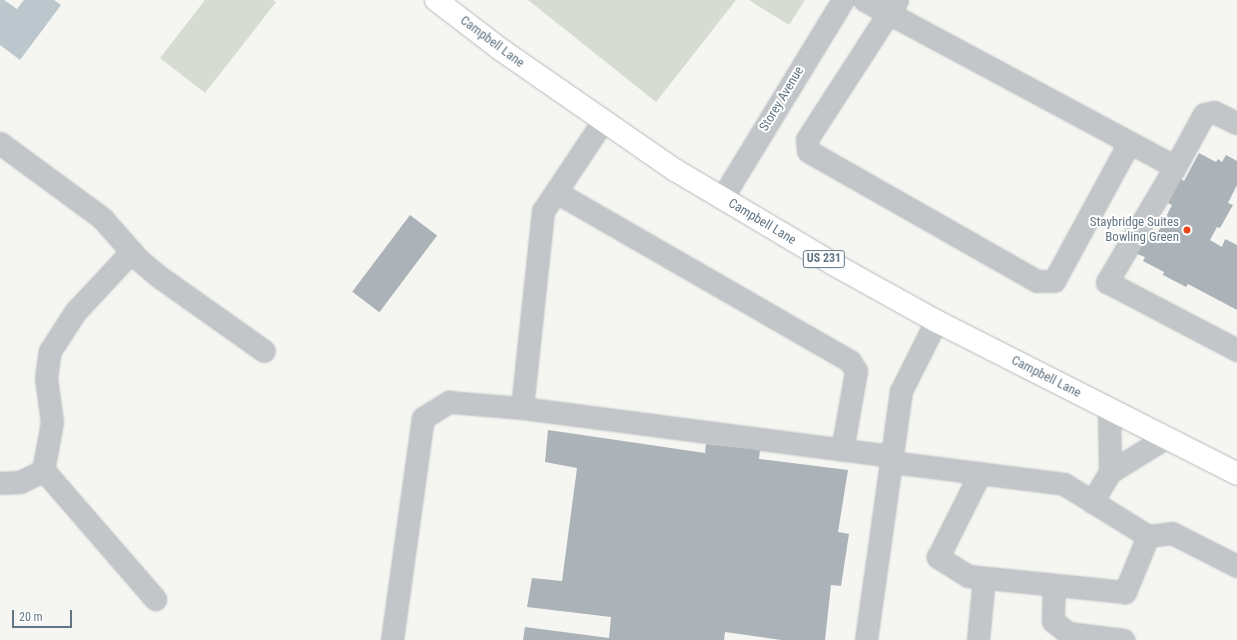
<!DOCTYPE html>
<style>
body{margin:0}
#map{position:relative;width:1237px;height:640px;overflow:hidden;background:#f5f5f1;font-family:"Roboto Condensed",sans-serif}
div>[style]{position:absolute}
.green>*{inset:0;background:#d6dcd2}
.water>*{inset:0;background:#bbc7cc}
.building>*{inset:0;background:#abb3b8;transform-origin:0 0}
.roads{filter:drop-shadow(0 0 1px #b5b9bd) drop-shadow(0 0 1px #b5b9bd)}
.minor>*{height:21px;margin:-10.5px;padding:0 10.5px;transform-origin:10.5px;border-radius:10.5px;background:#c2c6c9}
.major>*{height:22px;margin:-11px;padding:0 11px;transform-origin:11px;border-radius:11px;background:#fff}
.dots>*{width:11px;height:11px;translate:-50% -50%;box-sizing:border-box;border:2px solid #fff;border-radius:50%}
span{translate:-50% -50%;white-space:nowrap;text-align:center;line-height:1.15;-webkit-text-stroke:4px #fff;paint-order:stroke}
.shield-label span{padding:1px 3px;background:#fff;border:1px solid;border-radius:3px;-webkit-text-stroke-width:0}
.shield-label{font-size:12px;color:#627583;font-weight:700}
.street-label{font-size:13px;color:#627583}
.poi-label{font-size:13px;color:#627583}
.right{translate:-100% -50%;text-align:right}
.scale{position:absolute;left:12px;top:610px;width:60px;height:18px;box-sizing:border-box;border:2px solid #627583;border-top:0;padding-left:5px;font-size:12px;line-height:14px;white-space:nowrap;color:#627583;-webkit-text-stroke:3px #fff;paint-order:stroke}
</style>
<div id="map">
<div class="green">
<i style="clip-path:polygon(205px 0,273px 0,276px 2px,205px 93px,160px 58px)"></i>
<i style="clip-path:polygon(528px 0,736px 0,656px 102px)"></i>
<i style="clip-path:polygon(749px 0,805px 0,789px 25px)"></i>
</div>
<div class="water">
<i style="clip-path:polygon(0 0,4px 0,17px 9px,24px 0,54px 0,61px 5px,20px 60px,0 45px)"></i>
</div>
<div class="building">
<i style="clip-path:polygon(1199px 153px,1216px 162px,1218px 159px,1222px 162px,1226px 155px,1237px 161px,1237px 185px,1228px 203px,1233px 205px,1220px 228px,1217px 227px,1210px 240px,1222px 247px,1225px 239px,1237px 245px,1237px 310px,1188px 284px,1186px 287px,1163px 275px,1164px 272px,1143px 261px,1145px 257px,1137px 254px,1149px 232px,1156px 236px,1172px 205px,1168px 203px,1181px 179px,1184px 181px)"></i>
<i style="left:410px;top:215px;width:34px;height:96px;rotate:37deg"></i>
<i style="clip-path:polygon(548px 430px,705px 453px,706px 444px,760px 450px,759px 459px,848px 470px,838px 532px,849px 534px,841px 586px,831px 585px,825px 640px,781px 640px,725px 632px,724px 640px,523px 640px,525px 627px,609px 638px,611px 617px,527px 607px,532px 578px,562px 581px,577px 468px,545px 462px)"></i>
</div>
<div class="roads">
<div class="minor">
<i style="left:864px;top:0;width:353px;rotate:28.2deg"></i>
<i style="left:1175px;top:167px;width:134px;rotate:120.6deg"></i>
<i style="left:1107px;top:282px;width:147px;rotate:27.6deg"></i>
<i style="left:897px;top:0;width:166px;rotate:122.9deg"></i>
<i style="left:807px;top:139px;width:12px;rotate:85deg"></i>
<i style="left:808px;top:151px;width:263px;rotate:29.6deg"></i>
<i style="left:1037px;top:281px;width:17px"></i>
<i style="left:1054px;top:281px;width:157px;rotate:-61.5deg"></i>
<i style="left:603px;top:121px;width:108px;rotate:123.7deg"></i>
<i style="left:543px;top:211px;width:198px;rotate:96.1deg"></i>
<i style="left:522px;top:408px;width:373px;rotate:7.4deg"></i>
<i style="left:0;top:143px;width:127px;rotate:36.3deg"></i>
<i style="left:102px;top:218px;width:55px;rotate:48.7deg"></i>
<i style="left:138px;top:259px;width:30px;rotate:40deg"></i>
<i style="left:161px;top:278px;width:126px;rotate:35.3deg"></i>
<i style="left:1175px;top:167px;width:60px;rotate:-61.3deg"></i>
<i style="left:1204px;top:114px;width:10px;rotate:-11deg"></i>
<i style="left:1214px;top:112px;width:25px;rotate:26deg"></i>
<i style="left:556px;top:192px;width:339px;rotate:29.9deg"></i>
<i style="left:850px;top:361px;width:12px;rotate:59deg"></i>
<i style="left:856px;top:371px;width:80px;rotate:100deg"></i>
<i style="left:722px;top:198px;width:232px;rotate:-58.6deg"></i>
<i style="left:1109px;top:409px;width:63px;rotate:89.1deg"></i>
<i style="left:1110px;top:472px;width:65px;rotate:-31.7deg"></i>
<i style="left:891px;top:462px;width:174px;rotate:7.2deg"></i>
<i style="left:1064px;top:484px;width:99px;rotate:31.8deg"></i>
<i style="left:1148px;top:536px;width:61px;rotate:112.3deg"></i>
<i style="left:1125px;top:592px;width:158px;rotate:-174.2deg"></i>
<i style="left:968px;top:576px;width:36px;rotate:-148deg"></i>
<i style="left:938px;top:557px;width:94px;rotate:-63.4deg"></i>
<i style="left:43px;top:471px;width:50px;rotate:-79.6deg"></i>
<i style="left:52px;top:422px;width:44px;rotate:-97.8deg"></i>
<i style="left:46px;top:378px;width:27px;rotate:-82deg"></i>
<i style="left:50px;top:351px;width:46px;rotate:-57.3deg"></i>
<i style="left:75px;top:312px;width:83px;rotate:-46.9deg"></i>
<i style="left:0;top:483px;width:20px;rotate:-3deg"></i>
<i style="left:20px;top:482px;width:25px;rotate:-26deg"></i>
<i style="left:43px;top:471px;width:4px;rotate:34deg"></i>
<i style="left:46px;top:473px;width:167px;rotate:49.1deg"></i>
<i style="left:1092px;top:502px;width:35px;rotate:-59deg"></i>
<i style="left:1148px;top:536px;width:24px;rotate:-7deg"></i>
<i style="left:1172px;top:533px;width:73px;rotate:26.9deg"></i>
<i style="left:1054px;top:585px;width:36px;rotate:92deg"></i>
<i style="left:1053px;top:621px;width:19px;rotate:39deg"></i>
<i style="left:1068px;top:633px;width:56px;rotate:7.1deg"></i>
<i style="left:392px;top:640px;width:224px;rotate:-82.1deg"></i>
<i style="left:423px;top:418px;width:31px;rotate:-32deg"></i>
<i style="left:449px;top:402px;width:73px;rotate:4.7deg"></i>
<i style="left:866px;top:640px;width:251px;rotate:-82deg"></i>
<i style="left:901px;top:391px;width:78px;rotate:-63.4deg"></i>
<i style="left:978px;top:640px;width:62px;rotate:-84.5deg"></i>
</div>
<div class="major">
<i style="left:436px;top:0;width:81px;rotate:37.4deg"></i>
<i style="left:500px;top:49px;width:213px;rotate:34.7deg"></i>
<i style="left:675px;top:170px;width:186px;rotate:30.7deg"></i>
<i style="left:835px;top:265px;width:115px;rotate:29deg"></i>
<i style="left:936px;top:321px;width:338px;rotate:26.9deg"></i>
</div>
</div>
<div class="dots">
<i style="left:1187px;top:230px;background:#eb461a"></i>
</div>
<div class="shield-label">
<span style="left:824px;top:259px">US 231</span>
</div>
<div class="street-label">
<span style="left:492px;top:42px;rotate:37deg">Campbell Lane</span>
<span style="left:782px;top:99px;rotate:-59deg">Storey Avenue</span>
<span style="left:762px;top:222px;rotate:31deg">Campbell Lane</span>
<span style="left:1046px;top:377px;rotate:27deg">Campbell Lane</span>
</div>
<div class="poi-label">
<span class="right" style="left:1179px;top:230px">Staybridge Suites<br>Bowling Green</span>
</div>
<div class="scale">20 m</div>
</div>
